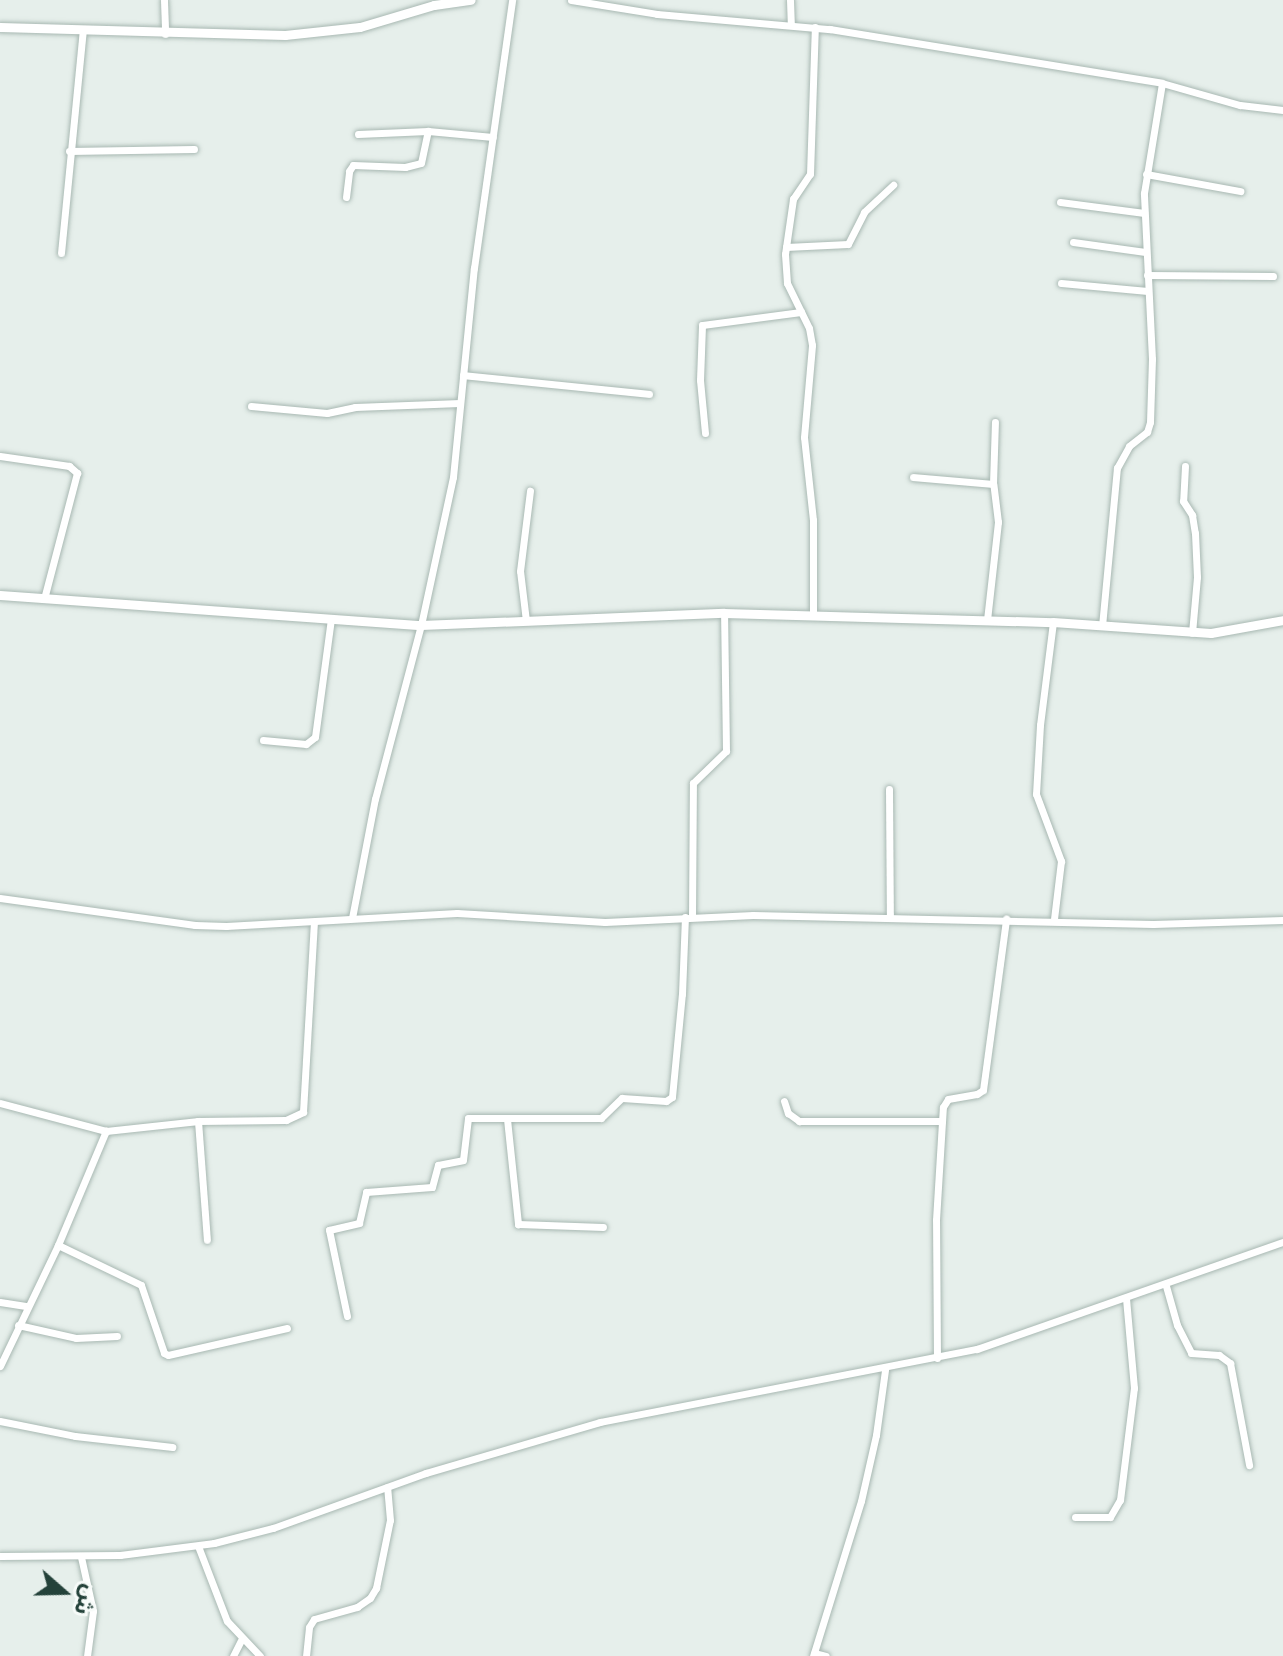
<!DOCTYPE html>
<meta charset="utf-8">
<style>
body{margin:0}
#map{position:relative;width:1283px;height:1656px;overflow:hidden;background:#e6efeb;font-family:Ubuntu,"Noto Sans Arabic",sans-serif}
div>[style]{position:absolute}
.roads{filter:drop-shadow(0 0 2px #a8b8b2) drop-shadow(0 0 2px #a8b8b2)}
.minor>*{height:7px;margin:-3.5px;padding:0 3.5px;transform-origin:3.5px;border-radius:3.5px;background:#fff}
.tertiary>*{height:9px;margin:-4.5px;padding:0 4.5px;transform-origin:4.5px;border-radius:4.5px;background:#fff}
span{translate:-50% -50%;white-space:nowrap;text-align:center;line-height:1.15;-webkit-text-stroke:6px #f7fbf9;paint-order:stroke}
.north{position:absolute;left:24px;top:1552px;width:80px;height:80px;-webkit-text-stroke:6px #f7fbf9;paint-order:stroke;rotate:110deg;font-size:22px;font-weight:700;line-height:32px;text-align:center;color:#24423a}
.north::after{content:'';display:block;margin:auto;width:28px;height:36px;background:#24423a;clip-path:polygon(50% 0,100% 100%,50% 72%,0 100%)}
</style>
<div id="map">
<div class="roads">
<div class="minor">
<i style="left:164px;top:0;width:34px;rotate:88deg"></i>
<i style="left:571px;top:0;width:87px;rotate:9.2deg"></i>
<i style="left:657px;top:14px;width:174px;rotate:5deg"></i>
<i style="left:830px;top:29px;width:336px;rotate:9.2deg"></i>
<i style="left:1162px;top:83px;width:81px;rotate:15.8deg"></i>
<i style="left:1240px;top:105px;width:43px;rotate:6.6deg"></i>
<i style="left:790px;top:0;width:24px;rotate:88deg"></i>
<i style="left:358px;top:134px;width:70px;rotate:-2.5deg"></i>
<i style="left:428px;top:131px;width:65px;rotate:5.3deg"></i>
<i style="left:69px;top:151px;width:125px;rotate:-0.9deg"></i>
<i style="left:1146px;top:174px;width:96px;rotate:10.3deg"></i>
<i style="left:346px;top:197px;width:26px;rotate:-83deg"></i>
<i style="left:349px;top:171px;width:7px;rotate:-56deg"></i>
<i style="left:353px;top:165px;width:52px;rotate:2.2deg"></i>
<i style="left:405px;top:167px;width:16px;rotate:-14deg"></i>
<i style="left:421px;top:163px;width:33px;rotate:-78deg"></i>
<i style="left:1060px;top:202px;width:85px;rotate:7.5deg"></i>
<i style="left:1073px;top:242px;width:73px;rotate:7.9deg"></i>
<i style="left:786px;top:247px;width:62px;rotate:-2.8deg"></i>
<i style="left:848px;top:244px;width:36px;rotate:-63deg"></i>
<i style="left:864px;top:212px;width:40px;rotate:-43deg"></i>
<i style="left:61px;top:253px;width:225px;rotate:-84.4deg"></i>
<i style="left:1147px;top:275px;width:126px;rotate:0.5deg"></i>
<i style="left:1061px;top:283px;width:87px;rotate:5.3deg"></i>
<i style="left:463px;top:375px;width:187px;rotate:5.8deg"></i>
<i style="left:251px;top:406px;width:76px;rotate:5.3deg"></i>
<i style="left:327px;top:413px;width:29px;rotate:-12deg"></i>
<i style="left:355px;top:407px;width:105px;rotate:-2.2deg"></i>
<i style="left:705px;top:433px;width:53px;rotate:-95.4deg"></i>
<i style="left:700px;top:380px;width:55px;rotate:-87.9deg"></i>
<i style="left:702px;top:325px;width:100px;rotate:-7.5deg"></i>
<i style="left:0;top:456px;width:70px;rotate:8.2deg"></i>
<i style="left:69px;top:466px;width:11px;rotate:41deg"></i>
<i style="left:77px;top:473px;width:130px;rotate:104.7deg"></i>
<i style="left:1185px;top:466px;width:35px;rotate:93deg"></i>
<i style="left:1183px;top:501px;width:17px;rotate:57deg"></i>
<i style="left:1192px;top:515px;width:18px;rotate:81deg"></i>
<i style="left:1195px;top:533px;width:44px;rotate:87.4deg"></i>
<i style="left:1197px;top:577px;width:56px;rotate:95.1deg"></i>
<i style="left:913px;top:477px;width:80px;rotate:5deg"></i>
<i style="left:813px;top:615px;width:95px;rotate:-90deg"></i>
<i style="left:813px;top:520px;width:83px;rotate:-96.2deg"></i>
<i style="left:804px;top:437px;width:92px;rotate:-85deg"></i>
<i style="left:812px;top:345px;width:17px;rotate:-100deg"></i>
<i style="left:809px;top:328px;width:50px;rotate:-116.1deg"></i>
<i style="left:787px;top:283px;width:29px;rotate:-94deg"></i>
<i style="left:785px;top:254px;width:56px;rotate:-81.7deg"></i>
<i style="left:793px;top:199px;width:30px;rotate:-56deg"></i>
<i style="left:810px;top:174px;width:147px;rotate:-88.1deg"></i>
<i style="left:987px;top:620px;width:99px;rotate:-83.6deg"></i>
<i style="left:998px;top:522px;width:38px;rotate:-97deg"></i>
<i style="left:993px;top:484px;width:62px;rotate:-88.2deg"></i>
<i style="left:526px;top:621px;width:50px;rotate:-96.8deg"></i>
<i style="left:520px;top:571px;width:81px;rotate:-82.9deg"></i>
<i style="left:1053px;top:622px;width:104px;rotate:97.2deg"></i>
<i style="left:1040px;top:725px;width:69px;rotate:93.3deg"></i>
<i style="left:1036px;top:794px;width:72px;rotate:69.5deg"></i>
<i style="left:1061px;top:861px;width:58px;rotate:96.9deg"></i>
<i style="left:1102px;top:626px;width:159px;rotate:-84.6deg"></i>
<i style="left:1117px;top:468px;width:25px;rotate:-61deg"></i>
<i style="left:1129px;top:446px;width:23px;rotate:-38deg"></i>
<i style="left:1147px;top:432px;width:10px;rotate:-73deg"></i>
<i style="left:1150px;top:422px;width:63px;rotate:-88.2deg"></i>
<i style="left:1152px;top:359px;width:166px;rotate:-92.8deg"></i>
<i style="left:1144px;top:193px;width:111px;rotate:-80.7deg"></i>
<i style="left:263px;top:740px;width:43px;rotate:5.3deg"></i>
<i style="left:306px;top:744px;width:11px;rotate:-38deg"></i>
<i style="left:315px;top:737px;width:119px;rotate:-82.3deg"></i>
<i style="left:889px;top:789px;width:129px;rotate:89.6deg"></i>
<i style="left:0;top:898px;width:197px;rotate:7.9deg"></i>
<i style="left:195px;top:925px;width:31px;rotate:2deg"></i>
<i style="left:226px;top:926px;width:231px;rotate:-3.2deg"></i>
<i style="left:457px;top:913px;width:148px;rotate:3.5deg"></i>
<i style="left:605px;top:922px;width:148px;rotate:-2.7deg"></i>
<i style="left:753px;top:915px;width:400px;rotate:1.3deg"></i>
<i style="left:1153px;top:924px;width:130px;rotate:-1.8deg"></i>
<i style="left:692px;top:917px;width:134px;rotate:-89.6deg"></i>
<i style="left:693px;top:783px;width:46px;rotate:-44.1deg"></i>
<i style="left:726px;top:751px;width:138px;rotate:-90.8deg"></i>
<i style="left:352px;top:918px;width:121px;rotate:-79.1deg"></i>
<i style="left:375px;top:799px;width:180px;rotate:-75.2deg"></i>
<i style="left:421px;top:625px;width:151px;rotate:-77.8deg"></i>
<i style="left:453px;top:477px;width:210px;rotate:-84.3deg"></i>
<i style="left:474px;top:268px;width:271px;rotate:-81.9deg"></i>
<i style="left:784px;top:1101px;width:13px;rotate:72deg"></i>
<i style="left:788px;top:1113px;width:14px;rotate:36deg"></i>
<i style="left:799px;top:1121px;width:143px"></i>
<i style="left:0;top:1103px;width:110px;rotate:14.8deg"></i>
<i style="left:507px;top:1119px;width:106px;rotate:84deg"></i>
<i style="left:518px;top:1224px;width:85px;rotate:2deg"></i>
<i style="left:198px;top:1121px;width:119px;rotate:85.7deg"></i>
<i style="left:58px;top:1245px;width:92px;rotate:25.7deg"></i>
<i style="left:141px;top:1285px;width:72px;rotate:71.3deg"></i>
<i style="left:164px;top:1353px;width:4px;rotate:27deg"></i>
<i style="left:168px;top:1355px;width:122px;rotate:-12.8deg"></i>
<i style="left:1166px;top:1286px;width:41px;rotate:74.2deg"></i>
<i style="left:1177px;top:1325px;width:31px;rotate:63deg"></i>
<i style="left:1191px;top:1353px;width:28px;rotate:4deg"></i>
<i style="left:1219px;top:1355px;width:14px;rotate:36deg"></i>
<i style="left:1230px;top:1363px;width:104px;rotate:79.4deg"></i>
<i style="left:0;top:1302px;width:26px;rotate:9deg"></i>
<i style="left:347px;top:1316px;width:88px;rotate:-101.8deg"></i>
<i style="left:329px;top:1230px;width:31px;rotate:-13deg"></i>
<i style="left:359px;top:1223px;width:32px;rotate:-77deg"></i>
<i style="left:366px;top:1192px;width:66px;rotate:-4.3deg"></i>
<i style="left:432px;top:1187px;width:23px;rotate:-75deg"></i>
<i style="left:438px;top:1165px;width:25px;rotate:-11deg"></i>
<i style="left:463px;top:1160px;width:42px;rotate:-83.2deg"></i>
<i style="left:468px;top:1118px;width:133px"></i>
<i style="left:601px;top:1118px;width:29px;rotate:-44deg"></i>
<i style="left:622px;top:1098px;width:44px;rotate:3.9deg"></i>
<i style="left:666px;top:1101px;width:7px;rotate:-34deg"></i>
<i style="left:672px;top:1097px;width:103px;rotate:-84.5deg"></i>
<i style="left:682px;top:994px;width:77px;rotate:-87.8deg"></i>
<i style="left:18px;top:1325px;width:59px;rotate:12.6deg"></i>
<i style="left:76px;top:1338px;width:41px;rotate:-2.8deg"></i>
<i style="left:937px;top:1358px;width:138px;rotate:-90.4deg"></i>
<i style="left:936px;top:1220px;width:113px;rotate:-86.5deg"></i>
<i style="left:943px;top:1107px;width:9px;rotate:-58deg"></i>
<i style="left:948px;top:1099px;width:29px;rotate:-10deg"></i>
<i style="left:977px;top:1094px;width:7px;rotate:-34deg"></i>
<i style="left:983px;top:1090px;width:173px;rotate:-82.3deg"></i>
<i style="left:0;top:1366px;width:134px;rotate:-64.4deg"></i>
<i style="left:58px;top:1245px;width:124px;rotate:-67.2deg"></i>
<i style="left:106px;top:1131px;width:93px;rotate:-6.2deg"></i>
<i style="left:198px;top:1121px;width:88px;rotate:-0.7deg"></i>
<i style="left:286px;top:1120px;width:19px;rotate:-25deg"></i>
<i style="left:303px;top:1112px;width:190px;rotate:-86.7deg"></i>
<i style="left:0;top:1421px;width:76px;rotate:11.3deg"></i>
<i style="left:75px;top:1436px;width:98px;rotate:6.5deg"></i>
<i style="left:1075px;top:1517px;width:35px"></i>
<i style="left:1110px;top:1517px;width:20px;rotate:-60deg"></i>
<i style="left:1120px;top:1500px;width:113px;rotate:-82.9deg"></i>
<i style="left:1134px;top:1388px;width:89px;rotate:-95.1deg"></i>
<i style="left:198px;top:1546px;width:80px;rotate:68.9deg"></i>
<i style="left:227px;top:1621px;width:48px;rotate:46.7deg"></i>
<i style="left:0;top:1556px;width:120px;rotate:-0.5deg"></i>
<i style="left:120px;top:1555px;width:95px;rotate:-7.3deg"></i>
<i style="left:214px;top:1543px;width:61px;rotate:-14.3deg"></i>
<i style="left:273px;top:1528px;width:163px;rotate:-19.8deg"></i>
<i style="left:426px;top:1473px;width:181px;rotate:-16.3deg"></i>
<i style="left:600px;top:1422px;width:384px;rotate:-11deg"></i>
<i style="left:977px;top:1349px;width:324px;rotate:-19.3deg"></i>
<i style="left:81px;top:1557px;width:55px;rotate:77.5deg"></i>
<i style="left:93px;top:1611px;width:45px;rotate:97.6deg"></i>
<i style="left:814px;top:1653px;width:12px;rotate:14deg"></i>
<i style="left:233px;top:1656px;width:18px;rotate:-63deg"></i>
<i style="left:306px;top:1656px;width:29px;rotate:-84deg"></i>
<i style="left:309px;top:1627px;width:9px;rotate:-58deg"></i>
<i style="left:314px;top:1619px;width:45px;rotate:-15.6deg"></i>
<i style="left:357px;top:1607px;width:16px;rotate:-35deg"></i>
<i style="left:370px;top:1598px;width:12px;rotate:-59deg"></i>
<i style="left:376px;top:1588px;width:69px;rotate:-78.4deg"></i>
<i style="left:390px;top:1520px;width:33px;rotate:-95deg"></i>
<i style="left:813px;top:1656px;width:162px;rotate:-72.8deg"></i>
<i style="left:861px;top:1501px;width:68px;rotate:-77.2deg"></i>
<i style="left:876px;top:1435px;width:66px;rotate:-82.1deg"></i>
</div>
<div class="tertiary">
<i style="left:0;top:27px;width:285px;rotate:1.6deg"></i>
<i style="left:285px;top:35px;width:75px;rotate:-6.1deg"></i>
<i style="left:360px;top:27px;width:77px;rotate:-16.6deg"></i>
<i style="left:434px;top:5px;width:37px;rotate:-8deg"></i>
<i style="left:0;top:595px;width:422px;rotate:4.1deg"></i>
<i style="left:421px;top:625px;width:303px;rotate:-2.3deg"></i>
<i style="left:724px;top:613px;width:329px;rotate:1.6deg"></i>
<i style="left:1053px;top:622px;width:158px;rotate:4deg"></i>
<i style="left:1211px;top:633px;width:73px;rotate:-10.2deg"></i>
</div>
</div>
<div class="north">ش</div>
</div>
